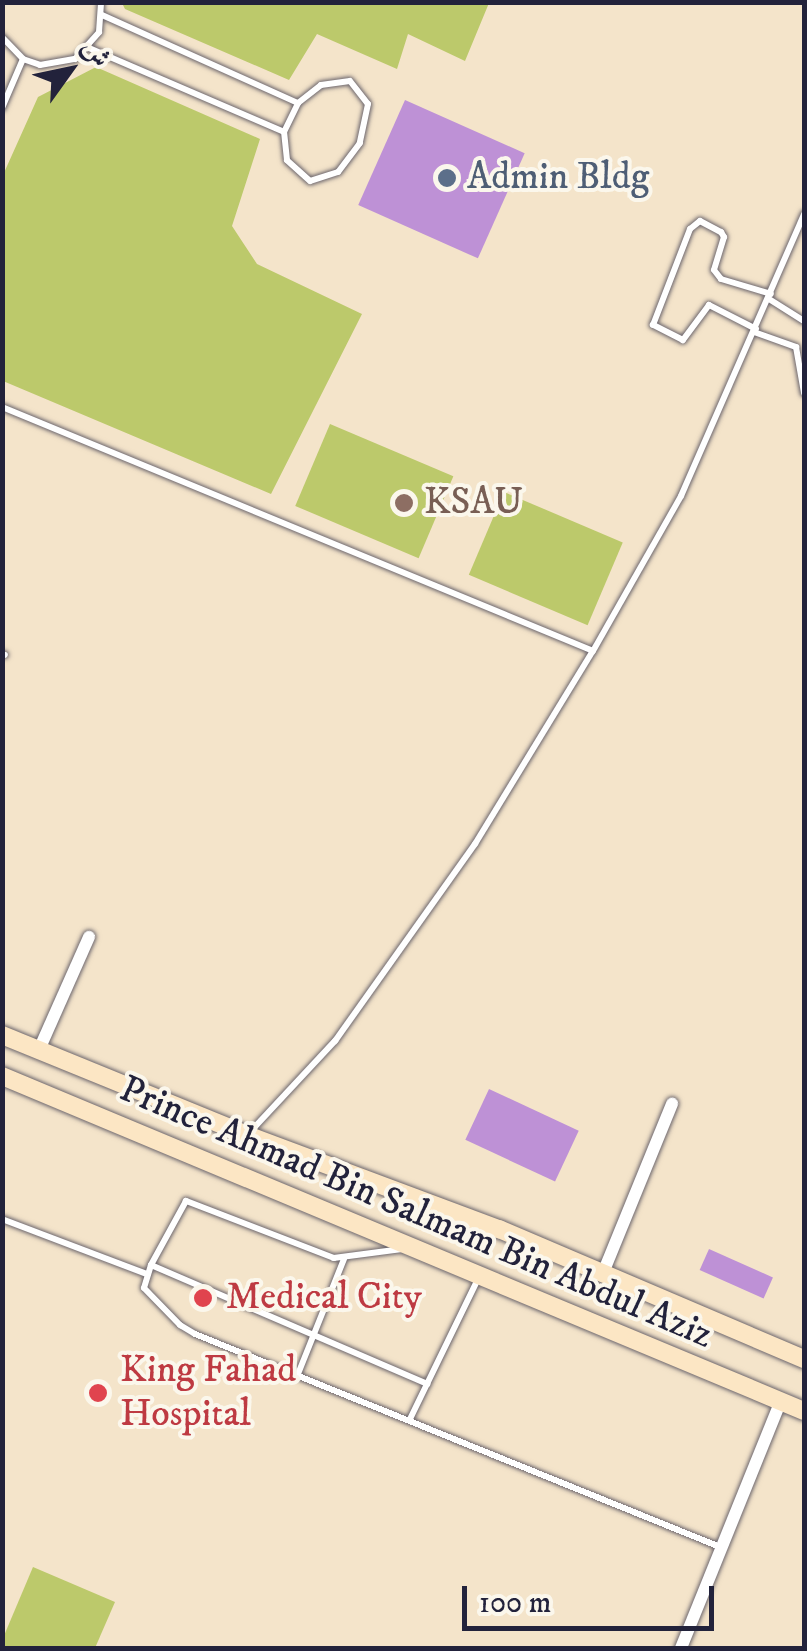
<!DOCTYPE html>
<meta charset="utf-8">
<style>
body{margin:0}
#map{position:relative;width:807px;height:1651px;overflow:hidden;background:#f4e4ca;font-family:"IM FELL DW Pica",Amiri,serif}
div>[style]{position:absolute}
.green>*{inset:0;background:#bcc96b;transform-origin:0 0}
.building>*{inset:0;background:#be91d6;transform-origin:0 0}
.roads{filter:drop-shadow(0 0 2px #6c666d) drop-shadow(0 0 2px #6c666d)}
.service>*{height:6px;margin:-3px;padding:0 3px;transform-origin:3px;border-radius:3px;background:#fff}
.minor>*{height:12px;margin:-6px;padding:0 6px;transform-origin:6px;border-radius:6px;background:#fff}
.secondary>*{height:18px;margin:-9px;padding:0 9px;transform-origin:9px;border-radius:9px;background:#fce6c4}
.dots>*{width:28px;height:28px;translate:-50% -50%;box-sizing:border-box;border:5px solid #fbf7ec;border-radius:50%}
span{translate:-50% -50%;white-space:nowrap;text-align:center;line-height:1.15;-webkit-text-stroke:8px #fbf7ec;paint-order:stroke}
.service-label{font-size:38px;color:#4e5e75}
.left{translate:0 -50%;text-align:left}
.education-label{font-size:38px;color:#785e54}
.street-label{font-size:38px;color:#22223b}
.health-label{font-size:38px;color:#be3a42}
.frame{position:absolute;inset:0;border:5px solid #22223b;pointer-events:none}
.north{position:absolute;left:20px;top:20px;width:100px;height:100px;-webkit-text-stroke:8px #fbf7ec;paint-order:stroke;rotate:57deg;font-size:28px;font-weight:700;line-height:40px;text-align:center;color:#22223b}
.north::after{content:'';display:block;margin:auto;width:35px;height:45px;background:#22223b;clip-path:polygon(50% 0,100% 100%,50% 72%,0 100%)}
.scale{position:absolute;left:462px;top:1586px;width:252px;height:45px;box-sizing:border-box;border:5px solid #22223b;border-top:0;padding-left:12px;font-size:30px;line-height:35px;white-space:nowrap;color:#22223b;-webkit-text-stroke:8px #fbf7ec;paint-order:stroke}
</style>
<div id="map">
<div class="green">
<i style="clip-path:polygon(122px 3px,489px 3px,465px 61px,408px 34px,397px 69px,317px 34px,289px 80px,125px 9px)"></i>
<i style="clip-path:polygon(96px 67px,260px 139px,232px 226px,257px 264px,362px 314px,271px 494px,3px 381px,3px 175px,38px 97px)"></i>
<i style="left:330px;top:424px;width:134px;height:89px;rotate:23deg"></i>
<i style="left:504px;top:492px;width:129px;height:90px;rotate:23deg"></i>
<i style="clip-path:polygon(33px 1567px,115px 1602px,95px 1648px,3px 1648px,3px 1638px)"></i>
</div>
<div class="building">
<i style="left:405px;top:100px;width:131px;height:115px;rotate:24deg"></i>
<i style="left:489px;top:1089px;width:99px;height:56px;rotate:25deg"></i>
<i style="left:709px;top:1249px;width:70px;height:23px;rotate:24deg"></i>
</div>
<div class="roads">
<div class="service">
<i style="left:102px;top:15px;width:215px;rotate:24.2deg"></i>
<i style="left:2px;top:37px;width:30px;rotate:46deg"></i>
<i style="left:23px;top:59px;width:18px;rotate:19deg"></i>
<i style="left:40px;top:65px;width:36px;rotate:-10deg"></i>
<i style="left:75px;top:59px;width:36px;rotate:-48deg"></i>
<i style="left:99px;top:32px;width:30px;rotate:-86deg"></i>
<i style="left:89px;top:48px;width:212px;rotate:23.3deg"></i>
<i style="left:350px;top:81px;width:29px;rotate:52deg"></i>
<i style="left:368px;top:104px;width:40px;rotate:102deg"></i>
<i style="left:360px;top:143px;width:36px;rotate:127deg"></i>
<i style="left:338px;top:172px;width:29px;rotate:162deg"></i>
<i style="left:310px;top:181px;width:31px;rotate:-138deg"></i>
<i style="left:287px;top:160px;width:28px;rotate:-96deg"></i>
<i style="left:284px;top:132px;width:32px;rotate:-64deg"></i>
<i style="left:298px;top:103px;width:29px;rotate:-38deg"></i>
<i style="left:321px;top:85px;width:29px;rotate:-8deg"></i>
<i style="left:2px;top:108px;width:53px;rotate:-66.8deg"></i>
<i style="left:769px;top:299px;width:41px;rotate:32.2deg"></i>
<i style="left:756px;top:329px;width:53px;rotate:-152.9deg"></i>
<i style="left:709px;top:305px;width:44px;rotate:126.6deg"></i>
<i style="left:683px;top:340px;width:34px;rotate:-153deg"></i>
<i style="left:653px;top:325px;width:103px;rotate:-68.9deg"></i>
<i style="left:690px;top:229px;width:13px;rotate:-39deg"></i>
<i style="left:700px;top:221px;width:24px;rotate:28deg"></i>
<i style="left:721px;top:232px;width:6px;rotate:59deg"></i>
<i style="left:724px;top:237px;width:34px;rotate:107deg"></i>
<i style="left:714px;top:270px;width:11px;rotate:52deg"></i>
<i style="left:721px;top:279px;width:52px;rotate:16.7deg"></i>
<i style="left:754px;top:332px;width:45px;rotate:19.7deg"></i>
<i style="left:796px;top:347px;width:47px;rotate:80.1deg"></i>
<i style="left:2px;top:407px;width:639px;rotate:22.43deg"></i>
<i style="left:2px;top:654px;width:3px;rotate:18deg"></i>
<i style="left:250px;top:1132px;width:125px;rotate:-47deg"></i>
<i style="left:335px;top:1041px;width:242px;rotate:-54.6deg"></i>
<i style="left:475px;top:844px;width:226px;rotate:-58.6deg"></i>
<i style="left:593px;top:651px;width:178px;rotate:-60.4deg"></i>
<i style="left:681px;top:496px;width:308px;rotate:-66.4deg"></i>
<i style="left:2px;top:1219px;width:155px;rotate:20.8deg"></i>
<i style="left:402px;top:1249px;width:69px;rotate:172.5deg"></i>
<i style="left:334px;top:1258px;width:159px;rotate:-158.9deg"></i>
<i style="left:186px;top:1201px;width:73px;rotate:118.7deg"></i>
<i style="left:151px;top:1265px;width:24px;rotate:107deg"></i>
<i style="left:144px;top:1288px;width:52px;rotate:45.8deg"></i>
<i style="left:180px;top:1325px;width:17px;rotate:31deg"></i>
<i style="left:195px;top:1334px;width:567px;rotate:22.08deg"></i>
<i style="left:151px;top:1265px;width:301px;rotate:23.3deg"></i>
<i style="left:298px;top:1374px;width:124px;rotate:-68.2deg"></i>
<i style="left:410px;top:1419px;width:158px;rotate:-64.1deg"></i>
</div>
<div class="minor">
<i style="left:38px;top:1052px;width:126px;rotate:-66.1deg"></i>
<i style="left:603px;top:1273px;width:183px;rotate:-67.8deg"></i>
<i style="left:681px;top:1648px;width:266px;rotate:-68deg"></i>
</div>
<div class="secondary">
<i style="left:2px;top:1035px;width:265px;rotate:22.2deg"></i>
<i style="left:247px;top:1135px;width:269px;rotate:20.5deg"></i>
<i style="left:499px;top:1229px;width:332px;rotate:23.1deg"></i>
<i style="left:2px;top:1076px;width:869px;rotate:22.67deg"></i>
</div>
</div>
<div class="dots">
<i style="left:447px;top:178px;background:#5c6f8a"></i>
<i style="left:404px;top:503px;background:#8d6e63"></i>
<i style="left:203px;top:1298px;background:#e0444e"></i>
<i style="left:98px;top:1393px;background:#e0444e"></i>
</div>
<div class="service-label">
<span class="left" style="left:467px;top:178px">Admin Bldg</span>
</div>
<div class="education-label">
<span class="left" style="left:424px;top:503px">KSAU</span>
</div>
<div class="street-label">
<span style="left:416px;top:1213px;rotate:23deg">Prince Ahmad Bin Salmam Bin Abdul Aziz</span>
</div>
<div class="health-label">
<span class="left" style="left:226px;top:1298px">Medical City</span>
<span class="left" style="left:120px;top:1393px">King Fahad<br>Hospital</span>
</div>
<div class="frame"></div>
<div class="north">ش</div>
<div class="scale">100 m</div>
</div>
